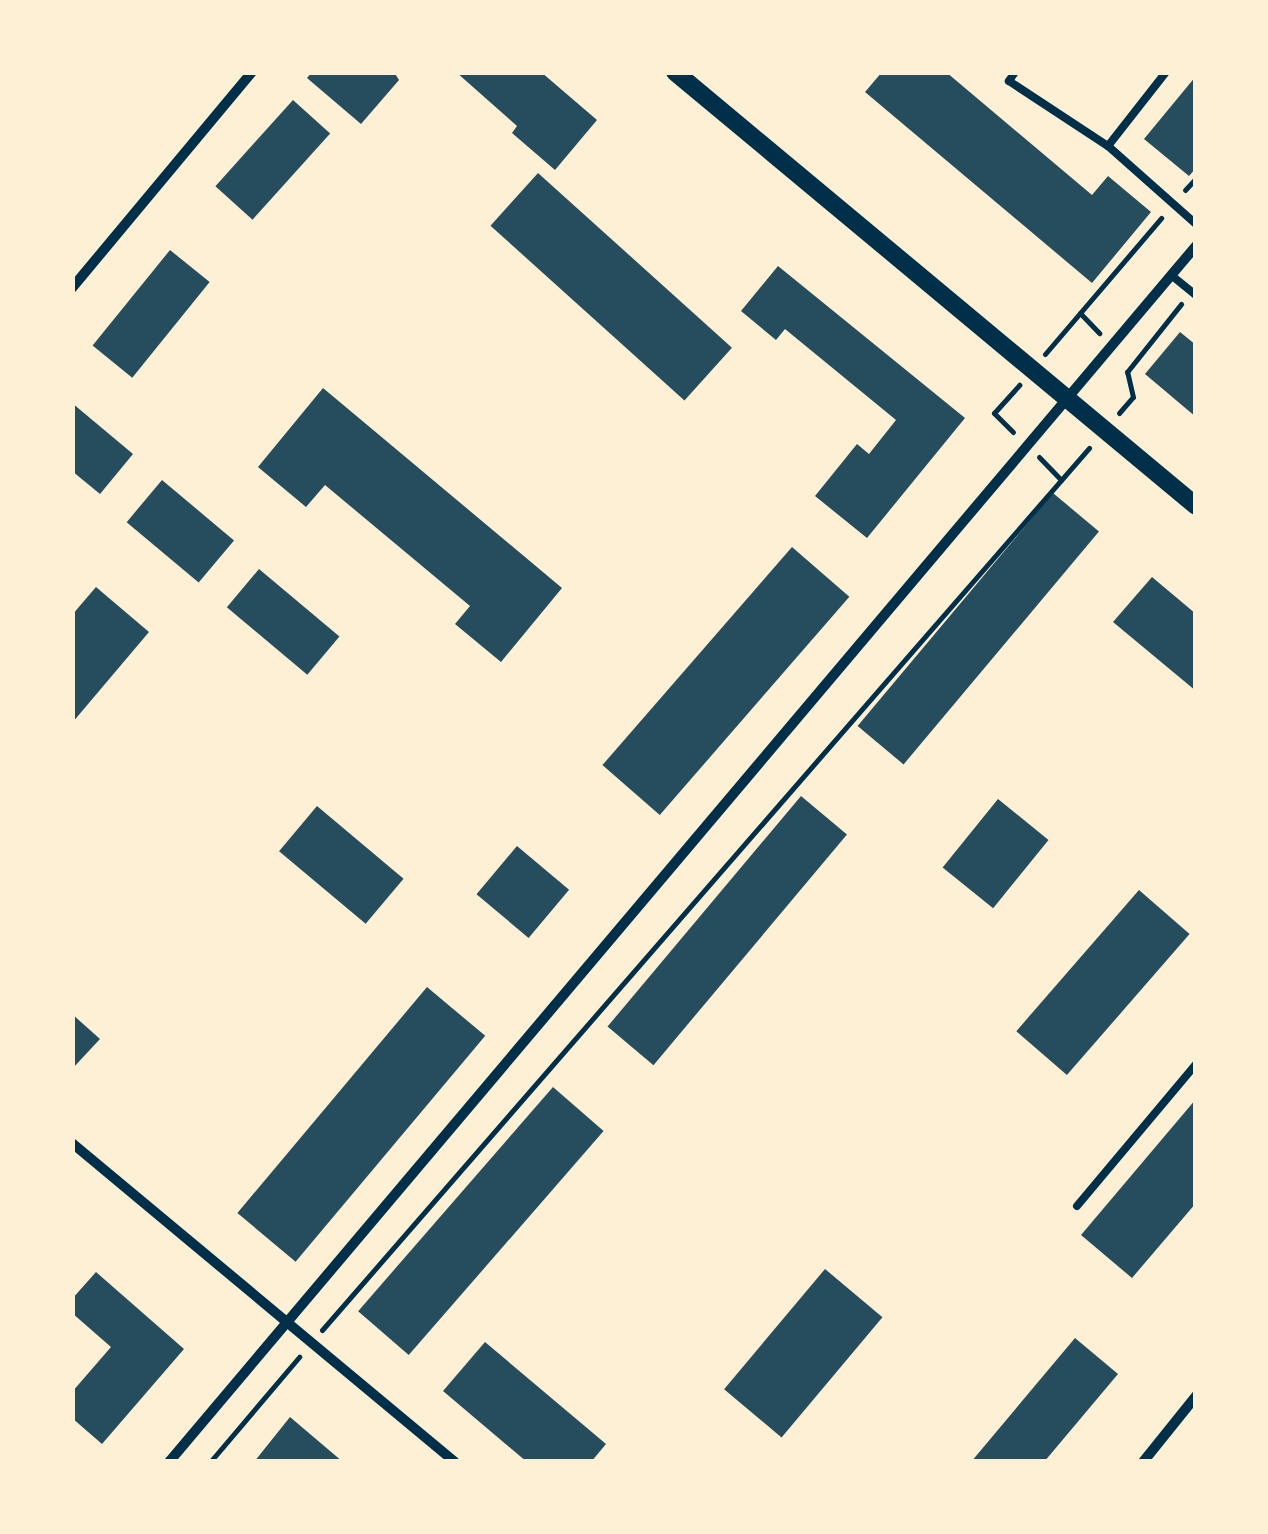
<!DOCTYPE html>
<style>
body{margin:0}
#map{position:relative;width:1268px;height:1534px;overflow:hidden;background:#fdf0d5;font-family:Inter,sans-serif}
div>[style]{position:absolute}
.building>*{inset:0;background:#264d5e;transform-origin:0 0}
.path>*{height:5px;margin:-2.5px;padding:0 2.5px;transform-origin:2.5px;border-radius:2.5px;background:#003049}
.service>*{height:8px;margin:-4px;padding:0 4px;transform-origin:4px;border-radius:4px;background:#003049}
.minor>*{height:10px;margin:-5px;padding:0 5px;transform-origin:5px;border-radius:5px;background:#003049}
.tertiary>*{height:18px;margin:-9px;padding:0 9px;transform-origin:9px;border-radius:9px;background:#003049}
span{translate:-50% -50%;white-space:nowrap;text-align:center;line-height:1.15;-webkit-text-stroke:10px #fdf0d5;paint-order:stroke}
.frame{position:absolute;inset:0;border:75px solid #fdf0d5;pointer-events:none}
</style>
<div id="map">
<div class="building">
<i style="clip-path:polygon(312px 72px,394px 72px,399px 80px,361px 124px,307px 78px)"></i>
<i style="clip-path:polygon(456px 72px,541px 72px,597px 120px,555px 170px,512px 133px,517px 126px)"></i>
<i style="clip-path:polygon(882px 72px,946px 72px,1092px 195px,1108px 176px,1151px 212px,1092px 283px,865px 92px)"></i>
<i style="clip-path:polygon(1196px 76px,1196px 168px,1189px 176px,1144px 139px)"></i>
<i style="left:293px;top:100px;width:50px;height:116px;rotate:42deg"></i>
<i style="left:538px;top:173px;width:261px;height:71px;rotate:42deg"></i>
<i style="left:170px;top:250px;width:51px;height:123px;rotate:39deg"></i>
<i style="clip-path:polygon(778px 266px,965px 418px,867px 538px,815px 496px,857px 444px,869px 454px,896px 420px,785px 329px,776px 340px,741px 311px)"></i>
<i style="clip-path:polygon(1180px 332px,1196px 345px,1196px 417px,1145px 374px)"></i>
<i style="clip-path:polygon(323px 388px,562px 588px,501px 662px,455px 624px,470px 606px,325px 485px,306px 507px,258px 467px)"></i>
<i style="clip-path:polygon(72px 403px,133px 454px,100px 494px,72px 471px)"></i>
<i style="left:162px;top:480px;width:94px;height:55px;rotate:40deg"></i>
<i style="left:1053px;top:493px;width:60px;height:304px;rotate:40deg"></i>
<i style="left:792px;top:547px;width:76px;height:289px;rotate:41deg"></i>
<i style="left:259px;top:569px;width:105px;height:50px;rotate:40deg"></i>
<i style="clip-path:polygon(1152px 577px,1196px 614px,1196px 691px,1113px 622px)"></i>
<i style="clip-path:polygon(96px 587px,149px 632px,72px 723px,72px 615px)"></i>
<i style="left:801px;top:796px;width:60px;height:301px;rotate:40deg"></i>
<i style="left:998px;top:799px;width:65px;height:88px;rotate:39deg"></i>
<i style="left:317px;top:806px;width:113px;height:59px;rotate:40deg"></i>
<i style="left:517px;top:846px;width:68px;height:63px;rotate:40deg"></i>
<i style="left:1139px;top:890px;width:67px;height:187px;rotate:41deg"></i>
<i style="left:427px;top:987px;width:76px;height:295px;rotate:40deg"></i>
<i style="clip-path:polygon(72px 1014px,100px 1039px,72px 1069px)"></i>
<i style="left:553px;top:1087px;width:67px;height:297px;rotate:41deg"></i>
<i style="clip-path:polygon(1196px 1099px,1196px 1203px,1132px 1278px,1081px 1235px)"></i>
<i style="left:825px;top:1269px;width:75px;height:157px;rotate:40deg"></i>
<i style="clip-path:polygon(96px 1272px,184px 1349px,102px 1444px,72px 1418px,72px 1392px,111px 1347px,72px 1313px,72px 1299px)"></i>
<i style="clip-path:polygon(1075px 1338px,1118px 1374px,1044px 1462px,971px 1462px)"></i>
<i style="clip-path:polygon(485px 1342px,606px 1444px,591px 1462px,527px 1462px,443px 1391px)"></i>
<i style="clip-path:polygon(290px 1417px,343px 1462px,254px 1462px)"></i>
</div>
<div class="path">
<i style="left:1185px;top:190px;width:16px;rotate:-47deg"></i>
<i style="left:1080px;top:313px;width:28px;rotate:46deg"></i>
<i style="left:1045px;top:354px;width:179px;rotate:-49.5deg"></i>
<i style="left:1119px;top:413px;width:21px;rotate:-49deg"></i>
<i style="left:1133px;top:397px;width:26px;rotate:-103deg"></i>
<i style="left:1127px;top:372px;width:87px;rotate:-51.5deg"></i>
<i style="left:1013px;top:432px;width:27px;rotate:-135deg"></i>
<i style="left:994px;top:413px;width:38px;rotate:-48deg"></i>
<i style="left:1039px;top:457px;width:32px;rotate:46deg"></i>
<i style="left:322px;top:1330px;width:1169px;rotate:-48.99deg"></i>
<i style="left:210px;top:1462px;width:138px;rotate:-49.7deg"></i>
</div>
<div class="service">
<i style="left:1015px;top:72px;width:11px;rotate:124deg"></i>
<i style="left:1009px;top:81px;width:118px;rotate:33.3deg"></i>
<i style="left:1108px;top:146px;width:118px;rotate:41.6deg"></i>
<i style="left:1108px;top:146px;width:94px;rotate:-51.9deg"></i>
<i style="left:1171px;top:275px;width:32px;rotate:39deg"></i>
<i style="left:1077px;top:1206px;width:185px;rotate:-50deg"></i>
</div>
<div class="minor">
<i style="left:72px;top:288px;width:281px;rotate:-50.2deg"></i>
<i style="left:72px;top:1143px;width:498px;rotate:39.8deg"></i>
<i style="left:169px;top:1462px;width:1592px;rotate:-49.82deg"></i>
<i style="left:1143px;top:1462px;width:85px;rotate:-51.2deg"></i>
</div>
<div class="tertiary">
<i style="left:675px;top:72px;width:678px;rotate:39.79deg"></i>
</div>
<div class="frame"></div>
</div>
